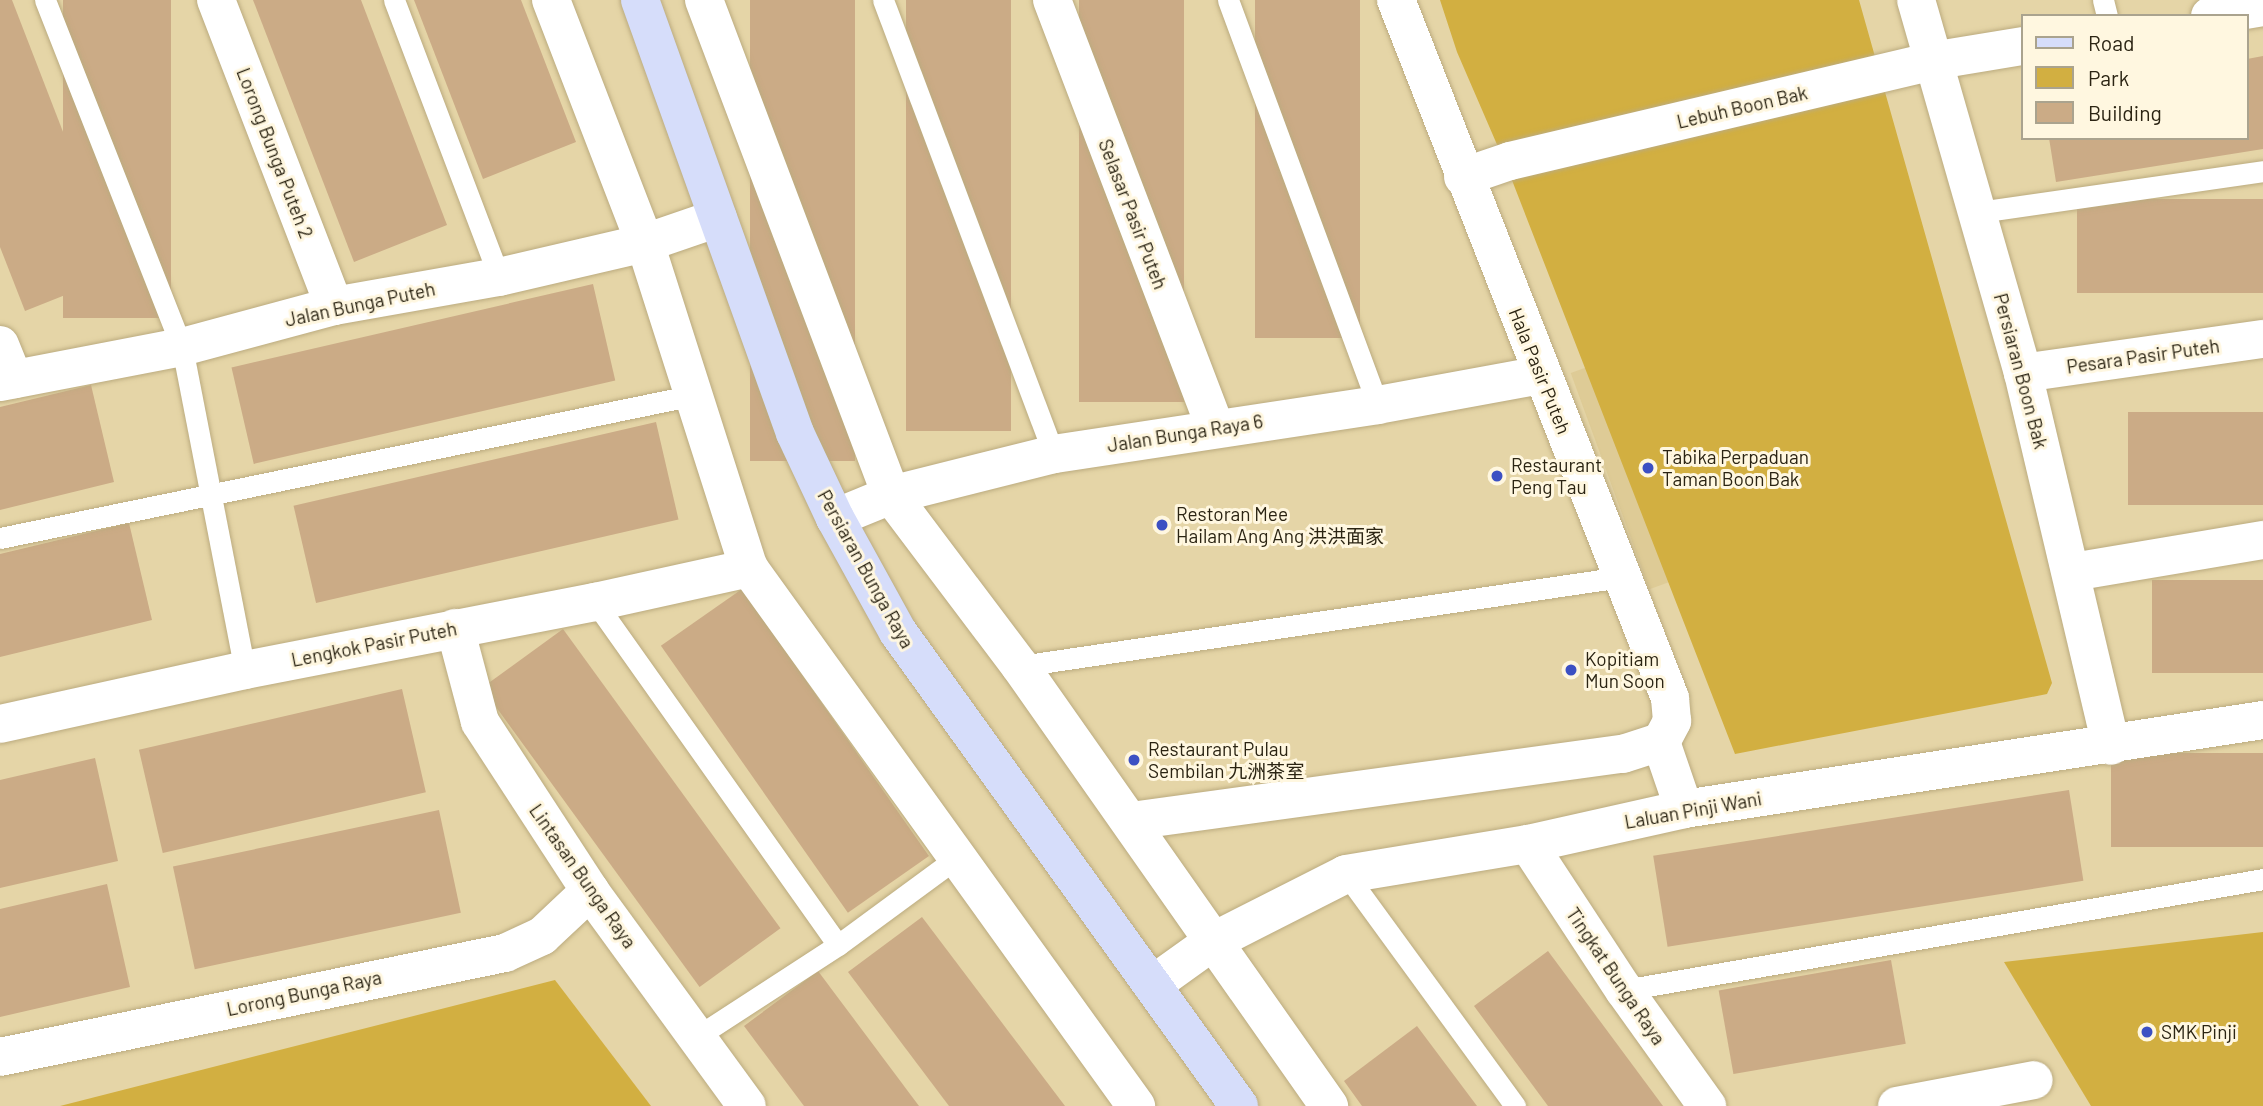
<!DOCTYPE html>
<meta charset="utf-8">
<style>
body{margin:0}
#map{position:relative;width:2263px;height:1106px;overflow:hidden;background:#e5d5a7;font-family:Barlow,"Noto Sans SC",sans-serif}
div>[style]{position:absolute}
.built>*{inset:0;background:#decb96;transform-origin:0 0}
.green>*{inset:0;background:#d2af41}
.building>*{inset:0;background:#cbab86;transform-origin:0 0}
.roads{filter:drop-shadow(0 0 2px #bbab7f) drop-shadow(0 0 2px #bbab7f)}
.lane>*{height:21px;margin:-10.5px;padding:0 10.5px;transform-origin:10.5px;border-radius:10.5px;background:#fff}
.street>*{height:38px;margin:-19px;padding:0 19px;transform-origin:19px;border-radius:19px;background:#fff}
.secondary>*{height:38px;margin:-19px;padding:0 19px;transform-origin:19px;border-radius:19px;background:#d6ddfa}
.dots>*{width:19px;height:19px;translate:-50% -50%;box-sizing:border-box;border:4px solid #fff7e0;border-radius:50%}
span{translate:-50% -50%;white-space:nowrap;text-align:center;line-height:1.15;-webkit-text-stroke:6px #fff7e0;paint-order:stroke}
.street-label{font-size:19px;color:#2b2413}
.poi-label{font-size:19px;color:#2b2413}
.left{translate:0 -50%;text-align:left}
.legend{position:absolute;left:2021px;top:14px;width:228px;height:126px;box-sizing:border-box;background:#fff7e0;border:2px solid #aaa38e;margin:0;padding:9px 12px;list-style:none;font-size:21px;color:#2b2413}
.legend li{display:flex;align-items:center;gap:14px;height:35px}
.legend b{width:35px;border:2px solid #aaa38e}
</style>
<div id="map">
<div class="built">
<i style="left:1645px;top:346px;width:230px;height:79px;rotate:70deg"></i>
</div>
<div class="green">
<i style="clip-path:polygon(1440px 0,1859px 0,2052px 683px,2047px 694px,1735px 754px,1508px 170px,1457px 52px)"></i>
<i style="clip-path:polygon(2263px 932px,2263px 1106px,2091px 1106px,2004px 962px)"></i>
<i style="clip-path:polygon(555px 980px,651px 1106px,60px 1106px)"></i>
</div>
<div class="building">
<i style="clip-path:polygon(0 0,12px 0,118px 274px,25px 311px,0 247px)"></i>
<i style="left:63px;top:0;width:108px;height:318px"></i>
<i style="clip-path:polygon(253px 0,361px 0,447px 225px,354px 262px)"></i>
<i style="clip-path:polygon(414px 0,521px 0,576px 142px,483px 179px)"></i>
<i style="left:750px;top:0;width:105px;height:461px"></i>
<i style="left:906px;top:0;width:105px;height:431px"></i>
<i style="left:1079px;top:0;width:105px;height:402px"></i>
<i style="left:1255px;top:0;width:105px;height:338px"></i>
<i style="clip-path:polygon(2263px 56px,2263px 149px,2056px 182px,2049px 138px,2247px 138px,2247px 59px)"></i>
<i style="left:2263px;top:199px;width:94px;height:186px;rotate:90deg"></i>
<i style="left:593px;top:284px;width:99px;height:371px;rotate:77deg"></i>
<i style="clip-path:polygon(91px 385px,114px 482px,0 510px,0 407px)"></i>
<i style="left:2263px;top:412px;width:93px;height:135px;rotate:90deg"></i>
<i style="left:656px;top:422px;width:100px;height:372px;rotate:77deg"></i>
<i style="clip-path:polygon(129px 523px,152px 620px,0 657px,0 554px)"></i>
<i style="left:2263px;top:580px;width:93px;height:111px;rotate:90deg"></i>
<i style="left:742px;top:589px;width:326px;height:99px;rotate:55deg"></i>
<i style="left:563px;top:629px;width:370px;height:100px;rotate:54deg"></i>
<i style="left:402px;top:689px;width:106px;height:270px;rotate:77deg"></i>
<i style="left:2263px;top:753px;width:94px;height:152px;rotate:90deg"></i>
<i style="clip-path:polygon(95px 758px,118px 861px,0 888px,0 780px)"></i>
<i style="left:2069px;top:790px;width:92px;height:421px;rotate:81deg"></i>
<i style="left:439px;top:810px;width:105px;height:272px;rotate:78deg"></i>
<i style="clip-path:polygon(107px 884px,130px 987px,0 1017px,0 909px)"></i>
<i style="clip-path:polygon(922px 917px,1065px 1106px,949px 1106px,848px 972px)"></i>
<i style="clip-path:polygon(1548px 951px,1663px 1106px,1548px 1106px,1474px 1006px)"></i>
<i style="left:1891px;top:960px;width:85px;height:175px;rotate:80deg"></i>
<i style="clip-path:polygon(818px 971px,919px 1106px,804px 1106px,744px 1026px)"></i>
<i style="clip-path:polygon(1417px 1026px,1477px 1106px,1362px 1106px,1344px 1081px)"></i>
</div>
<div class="roads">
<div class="lane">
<i style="left:45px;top:0;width:373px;rotate:68.5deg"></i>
<i style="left:182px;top:347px;width:329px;rotate:79deg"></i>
<i style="left:394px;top:0;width:296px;rotate:69.2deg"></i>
<i style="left:883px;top:0;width:485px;rotate:69.4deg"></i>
<i style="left:1228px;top:0;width:432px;rotate:69.7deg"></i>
<i style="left:2103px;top:0;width:16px;rotate:76deg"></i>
<i style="left:1979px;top:212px;width:287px;rotate:-8.2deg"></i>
<i style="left:0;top:538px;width:709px;rotate:-11.64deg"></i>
<i style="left:595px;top:602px;width:420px;rotate:54.7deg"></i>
<i style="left:1020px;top:666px;width:608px;rotate:-8.42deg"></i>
<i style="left:1346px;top:874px;width:287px;rotate:53.9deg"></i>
<i style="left:1624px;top:990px;width:649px;rotate:-9.85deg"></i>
<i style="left:698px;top:1036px;width:167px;rotate:-33deg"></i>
<i style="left:838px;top:945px;width:149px;rotate:-36.3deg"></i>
</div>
<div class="street">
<i style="left:216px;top:0;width:328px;rotate:68.9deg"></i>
<i style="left:551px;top:0;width:261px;rotate:68.9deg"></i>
<i style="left:645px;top:243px;width:341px;rotate:72.3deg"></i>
<i style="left:749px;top:568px;width:663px;rotate:54.27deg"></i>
<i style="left:704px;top:0;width:529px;rotate:69.3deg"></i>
<i style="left:891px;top:495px;width:214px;rotate:53deg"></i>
<i style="left:1020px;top:666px;width:538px;rotate:54.92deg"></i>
<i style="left:1052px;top:0;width:457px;rotate:69.1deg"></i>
<i style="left:1916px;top:0;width:388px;rotate:74deg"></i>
<i style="left:2023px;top:373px;width:383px;rotate:76.7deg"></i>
<i style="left:2210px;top:16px;width:54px;rotate:-9.6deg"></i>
<i style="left:1463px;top:177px;width:50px;rotate:-18.8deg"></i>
<i style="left:1510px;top:161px;width:434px;rotate:-13.3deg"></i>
<i style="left:1932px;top:61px;width:92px;rotate:-9.4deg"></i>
<i style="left:0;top:345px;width:37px;rotate:68deg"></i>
<i style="left:2023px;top:373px;width:242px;rotate:-8.1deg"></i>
<i style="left:0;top:382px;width:185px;rotate:-10.9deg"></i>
<i style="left:182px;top:347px;width:157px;rotate:-15.1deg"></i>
<i style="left:334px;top:306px;width:168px;rotate:-10deg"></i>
<i style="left:499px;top:277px;width:150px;rotate:-13.1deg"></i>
<i style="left:645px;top:243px;width:77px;rotate:-18.9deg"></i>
<i style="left:835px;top:518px;width:61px;rotate:-22.3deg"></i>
<i style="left:891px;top:495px;width:168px;rotate:-14.1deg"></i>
<i style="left:1054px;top:454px;width:328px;rotate:-8.6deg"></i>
<i style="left:1378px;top:405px;width:167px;rotate:-10.4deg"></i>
<i style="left:2072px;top:572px;width:194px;rotate:-9.5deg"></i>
<i style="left:455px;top:628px;width:97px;rotate:75.1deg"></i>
<i style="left:480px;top:722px;width:202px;rotate:56.9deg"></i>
<i style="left:590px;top:891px;width:266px;rotate:53.9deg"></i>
<i style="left:0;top:724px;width:251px;rotate:-12.4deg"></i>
<i style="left:245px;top:670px;width:357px;rotate:-11deg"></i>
<i style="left:595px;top:602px;width:158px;rotate:-12.4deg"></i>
<i style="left:1661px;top:742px;width:71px;rotate:71.1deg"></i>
<i style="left:1131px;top:821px;width:497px;rotate:-7.8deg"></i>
<i style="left:1623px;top:754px;width:40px;rotate:-18deg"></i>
<i style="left:1661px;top:742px;width:24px;rotate:-62deg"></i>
<i style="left:1672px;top:721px;width:23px;rotate:-95deg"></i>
<i style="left:1670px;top:698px;width:750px;rotate:-111.43deg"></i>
<i style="left:1528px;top:844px;width:175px;rotate:56.7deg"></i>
<i style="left:1624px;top:990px;width:143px;rotate:54.4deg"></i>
<i style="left:1152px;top:985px;width:74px;rotate:-35.6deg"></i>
<i style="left:1212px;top:942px;width:150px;rotate:-26.9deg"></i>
<i style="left:1346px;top:874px;width:184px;rotate:-9.4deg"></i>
<i style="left:1528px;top:844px;width:160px;rotate:-12.6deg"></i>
<i style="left:1684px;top:809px;width:586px;rotate:-8.74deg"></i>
<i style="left:0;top:1057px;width:516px;rotate:-11.64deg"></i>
<i style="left:505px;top:953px;width:41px;rotate:-24.7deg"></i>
<i style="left:542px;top:936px;width:66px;rotate:-43.2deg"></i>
<i style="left:1897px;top:1106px;width:139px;rotate:-10.7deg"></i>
</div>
<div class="secondary">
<i style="left:640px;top:0;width:460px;rotate:70.3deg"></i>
<i style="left:795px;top:433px;width:94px;rotate:64.8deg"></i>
<i style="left:835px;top:518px;width:130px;rotate:61.1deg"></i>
<i style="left:898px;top:632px;width:584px;rotate:54.27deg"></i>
</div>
</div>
<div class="dots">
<i style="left:1648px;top:468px;background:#3c50c3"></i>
<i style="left:1497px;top:476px;background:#3c50c3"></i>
<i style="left:1162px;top:525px;background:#3c50c3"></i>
<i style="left:1571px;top:670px;background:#3c50c3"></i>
<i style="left:1134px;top:760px;background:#3c50c3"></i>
<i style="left:2147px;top:1032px;background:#3c50c3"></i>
</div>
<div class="street-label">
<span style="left:1742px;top:107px;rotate:-13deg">Lebuh Boon Bak</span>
<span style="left:275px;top:153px;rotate:69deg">Lorong Bunga Puteh 2</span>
<span style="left:1133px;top:214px;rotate:69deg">Selasar Pasir Puteh</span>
<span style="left:360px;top:304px;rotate:-12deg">Jalan Bunga Puteh</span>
<span style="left:2143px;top:356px;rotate:-8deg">Pesara Pasir Puteh</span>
<span style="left:1540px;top:371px;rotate:68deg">Hala Pasir Puteh</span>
<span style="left:2021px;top:371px;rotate:75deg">Persiaran Boon Bak</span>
<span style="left:1185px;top:433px;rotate:-9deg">Jalan Bunga Raya 6</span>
<span style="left:866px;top:569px;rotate:61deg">Persiaran Bunga Raya</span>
<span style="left:374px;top:644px;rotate:-11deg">Lengkok Pasir Puteh</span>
<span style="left:1693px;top:810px;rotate:-10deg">Laluan Pinji Wani</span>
<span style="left:583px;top:876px;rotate:55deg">Lintasan Bunga Raya</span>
<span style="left:1616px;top:976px;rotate:56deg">Tingkat Bunga Raya</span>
<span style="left:304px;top:993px;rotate:-12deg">Lorong Bunga Raya</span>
</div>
<div class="poi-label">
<span class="left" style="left:1662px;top:468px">Tabika Perpaduan<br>Taman Boon Bak</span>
<span class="left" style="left:1511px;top:476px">Restaurant<br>Peng Tau</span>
<span class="left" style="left:1176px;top:525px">Restoran Mee<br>Hailam Ang Ang 洪洪面家</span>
<span class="left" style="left:1585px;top:670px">Kopitiam<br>Mun Soon</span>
<span class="left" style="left:1148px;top:760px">Restaurant Pulau<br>Sembilan 九洲茶室</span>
<span class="left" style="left:2161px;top:1032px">SMK Pinji</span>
</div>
<ul class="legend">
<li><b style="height:9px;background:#d6ddfa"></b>Road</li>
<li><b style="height:19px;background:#d2af41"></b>Park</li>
<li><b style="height:19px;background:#cbab86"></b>Building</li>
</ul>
</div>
